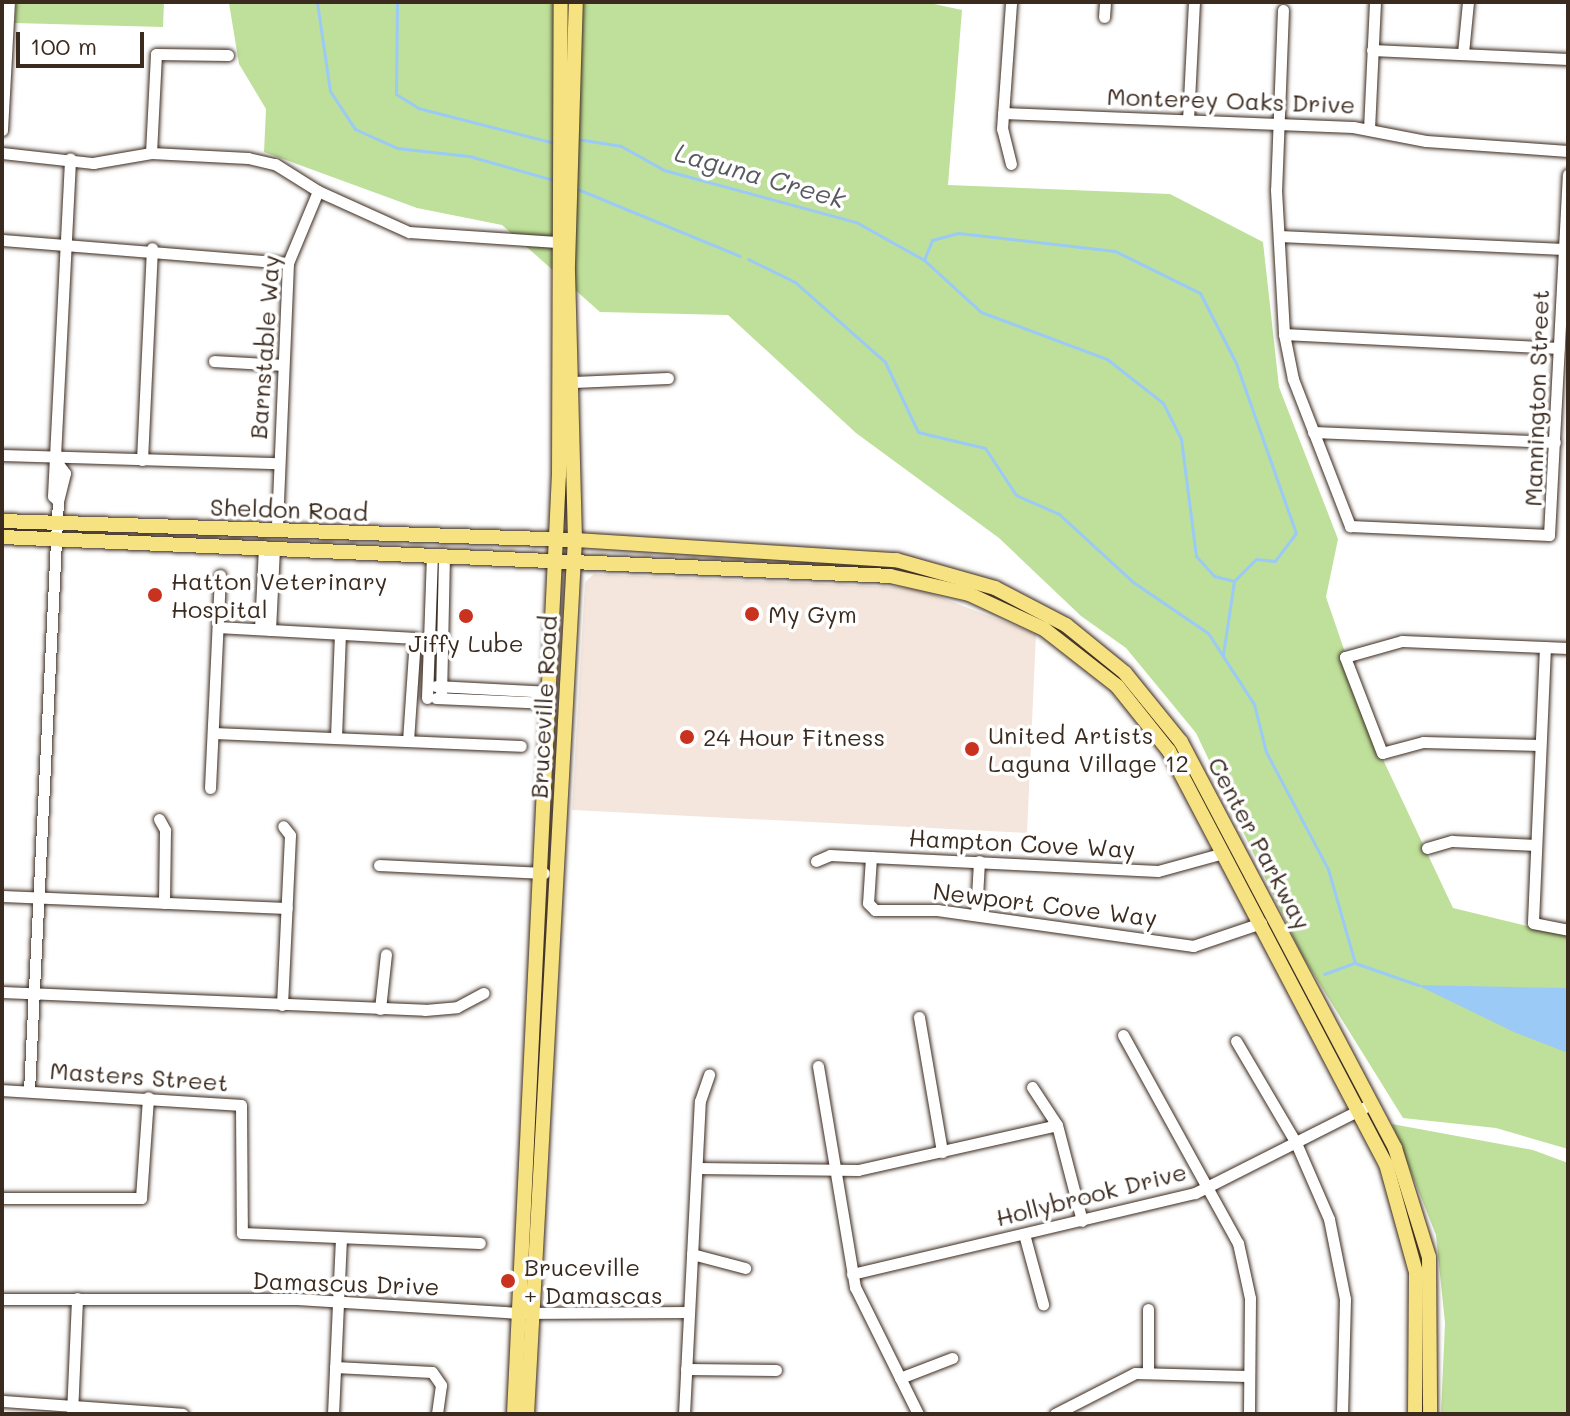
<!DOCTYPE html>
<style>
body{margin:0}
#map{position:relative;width:1570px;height:1416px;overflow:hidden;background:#fff;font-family:Mali,sans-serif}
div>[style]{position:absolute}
.built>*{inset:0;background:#f4e6dc}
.green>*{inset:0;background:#bee09a}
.water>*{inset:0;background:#9bcaf6}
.stream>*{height:3px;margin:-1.5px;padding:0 1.5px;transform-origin:1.5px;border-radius:1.5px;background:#9bcaf6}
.roads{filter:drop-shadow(0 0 2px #3b2a1e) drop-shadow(0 0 2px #3b2a1e)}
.minor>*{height:11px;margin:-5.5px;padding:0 5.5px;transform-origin:5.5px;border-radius:5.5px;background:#fff}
.major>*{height:14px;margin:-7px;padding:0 7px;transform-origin:7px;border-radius:7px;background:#f7e281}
.dots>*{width:22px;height:22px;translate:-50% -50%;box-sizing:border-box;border:4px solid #fff;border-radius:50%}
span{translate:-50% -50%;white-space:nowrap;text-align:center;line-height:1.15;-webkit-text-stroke:7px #fff;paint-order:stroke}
.street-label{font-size:24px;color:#3b2a1e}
.poi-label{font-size:24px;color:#3b2a1e}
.left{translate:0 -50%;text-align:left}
.water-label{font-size:26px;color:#585a5f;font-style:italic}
.frame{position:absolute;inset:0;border:4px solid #3b2a1e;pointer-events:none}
.scale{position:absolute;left:16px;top:32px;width:128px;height:36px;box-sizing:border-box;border:4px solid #3b2a1e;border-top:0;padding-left:10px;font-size:24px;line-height:28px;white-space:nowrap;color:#3b2a1e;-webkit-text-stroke:6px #fff;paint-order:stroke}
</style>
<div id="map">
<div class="built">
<i style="clip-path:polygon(594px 574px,916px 588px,1036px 634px,1027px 833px,572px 810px,585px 582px)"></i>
</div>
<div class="green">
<i style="clip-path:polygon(16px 2px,164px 2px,163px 27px,15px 23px)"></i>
<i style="clip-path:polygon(215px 2px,925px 2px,962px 10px,948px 185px,1170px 194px,1263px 242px,1279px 387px,1338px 539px,1326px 597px,1379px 751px,1453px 908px,1568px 936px,1568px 1149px,1496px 1128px,1403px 1118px,1303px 957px,1196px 733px,1126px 648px,1081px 616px,999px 538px,856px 433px,728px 315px,600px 312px,502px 225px,417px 208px,264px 152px,266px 109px,239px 64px,229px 3px)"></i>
<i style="clip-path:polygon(1392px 1124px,1533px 1150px,1568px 1163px,1568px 1414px,1441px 1414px,1445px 1323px,1436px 1235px)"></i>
</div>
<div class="water">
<i style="clip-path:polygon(1417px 985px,1568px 988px,1568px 1053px,1516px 1033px)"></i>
</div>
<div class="stream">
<i style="left:317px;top:2px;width:90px;rotate:81.7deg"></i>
<i style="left:330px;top:91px;width:45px;rotate:56.7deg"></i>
<i style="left:355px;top:129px;width:46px;rotate:24.3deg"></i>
<i style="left:397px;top:148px;width:72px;rotate:6.3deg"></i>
<i style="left:469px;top:156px;width:91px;rotate:15.9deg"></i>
<i style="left:397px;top:2px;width:92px;rotate:90.6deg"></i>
<i style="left:396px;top:94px;width:26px;rotate:32deg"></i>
<i style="left:418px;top:108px;width:140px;rotate:14.4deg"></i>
<i style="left:577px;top:139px;width:45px;rotate:9deg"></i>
<i style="left:621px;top:146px;width:49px;rotate:29.2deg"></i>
<i style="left:664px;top:170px;width:199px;rotate:15.2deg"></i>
<i style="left:856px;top:222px;width:78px;rotate:29.2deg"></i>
<i style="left:924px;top:260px;width:22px;rotate:-68deg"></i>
<i style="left:932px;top:240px;width:27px;rotate:-15deg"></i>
<i style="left:958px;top:233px;width:158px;rotate:6.5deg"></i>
<i style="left:1115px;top:251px;width:95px;rotate:26.3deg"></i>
<i style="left:1200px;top:293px;width:79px;rotate:62.8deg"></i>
<i style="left:1236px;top:363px;width:180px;rotate:70.6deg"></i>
<i style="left:1296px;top:533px;width:35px;rotate:127deg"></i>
<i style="left:1275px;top:561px;width:19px;rotate:-174deg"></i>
<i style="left:1256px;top:559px;width:31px;rotate:135deg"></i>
<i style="left:575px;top:188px;width:178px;rotate:22.4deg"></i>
<i style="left:748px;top:259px;width:52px;rotate:26.1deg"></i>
<i style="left:795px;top:282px;width:120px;rotate:41.6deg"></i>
<i style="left:885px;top:362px;width:77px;rotate:64.8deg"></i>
<i style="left:918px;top:432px;width:69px;rotate:13.4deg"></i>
<i style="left:985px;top:448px;width:56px;rotate:56.6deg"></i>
<i style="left:1016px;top:495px;width:47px;rotate:23.8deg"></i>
<i style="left:1059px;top:514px;width:100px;rotate:42.6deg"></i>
<i style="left:1133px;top:582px;width:91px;rotate:34.2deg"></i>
<i style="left:1208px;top:633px;width:85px;rotate:57.1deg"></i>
<i style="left:1254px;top:704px;width:49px;rotate:76deg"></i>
<i style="left:1266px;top:752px;width:132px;rotate:62.1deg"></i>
<i style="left:1328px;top:869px;width:98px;rotate:74deg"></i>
<i style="left:924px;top:260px;width:77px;rotate:42.4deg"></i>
<i style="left:981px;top:312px;width:134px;rotate:20.5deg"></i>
<i style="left:1107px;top:359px;width:71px;rotate:38.2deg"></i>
<i style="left:1163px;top:403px;width:40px;rotate:63.4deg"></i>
<i style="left:1181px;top:439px;width:118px;rotate:82.7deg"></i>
<i style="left:1196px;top:556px;width:27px;rotate:48deg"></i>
<i style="left:1214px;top:576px;width:21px;rotate:14deg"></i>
<i style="left:1234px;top:581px;width:75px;rotate:98.5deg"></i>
<i style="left:1324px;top:974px;width:33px;rotate:-20deg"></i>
<i style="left:1355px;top:963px;width:67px;rotate:19.2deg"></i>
</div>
<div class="roads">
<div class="minor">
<i style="left:1283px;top:10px;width:180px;rotate:92.2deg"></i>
<i style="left:1276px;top:190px;width:144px;rotate:86.8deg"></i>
<i style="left:1284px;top:334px;width:46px;rotate:78.7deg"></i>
<i style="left:1293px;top:379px;width:158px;rotate:68.8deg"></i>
<i style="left:1350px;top:526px;width:199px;rotate:2.6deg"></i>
<i style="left:1549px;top:535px;width:361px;rotate:-87deg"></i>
<i style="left:1104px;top:17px;width:15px;rotate:-86deg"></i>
<i style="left:1372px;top:50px;width:196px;rotate:2.6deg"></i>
<i style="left:1463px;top:53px;width:51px;rotate:-84.4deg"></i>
<i style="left:1003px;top:113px;width:350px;rotate:2.3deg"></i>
<i style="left:1353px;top:127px;width:74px;rotate:10.9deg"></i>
<i style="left:1426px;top:141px;width:142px;rotate:4deg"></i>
<i style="left:1188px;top:120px;width:118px;rotate:-87.1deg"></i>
<i style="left:1369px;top:129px;width:127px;rotate:-87.3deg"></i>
<i style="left:2px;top:130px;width:128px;rotate:-86.9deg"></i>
<i style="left:2px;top:153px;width:92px;rotate:6.3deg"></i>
<i style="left:93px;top:163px;width:59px;rotate:-9.8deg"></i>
<i style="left:151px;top:153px;width:97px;rotate:3deg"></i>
<i style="left:248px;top:158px;width:28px;rotate:13deg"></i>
<i style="left:275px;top:164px;width:51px;rotate:32.1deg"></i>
<i style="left:318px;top:191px;width:78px;rotate:112.6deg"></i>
<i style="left:288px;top:263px;width:267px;rotate:92.4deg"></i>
<i style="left:151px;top:153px;width:99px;rotate:-87.1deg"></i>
<i style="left:156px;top:54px;width:72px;rotate:0.8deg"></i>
<i style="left:1011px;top:164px;width:36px;rotate:-104deg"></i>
<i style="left:1002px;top:129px;width:127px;rotate:-85.9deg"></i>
<i style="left:318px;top:191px;width:100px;rotate:24.3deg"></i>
<i style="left:409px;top:232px;width:148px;rotate:3.9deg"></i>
<i style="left:1279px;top:236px;width:285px;rotate:2.6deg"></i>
<i style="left:2px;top:240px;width:287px;rotate:4.6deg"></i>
<i style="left:1284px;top:334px;width:275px;rotate:2.9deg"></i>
<i style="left:214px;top:361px;width:69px;rotate:3.3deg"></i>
<i style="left:573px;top:382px;width:95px;rotate:-2.4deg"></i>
<i style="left:1313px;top:432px;width:242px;rotate:2.4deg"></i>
<i style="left:2px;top:455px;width:277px;rotate:1.7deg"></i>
<i style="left:142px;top:460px;width:212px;rotate:-87.3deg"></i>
<i style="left:59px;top:465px;width:10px;rotate:53deg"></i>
<i style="left:65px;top:473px;width:29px;rotate:104deg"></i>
<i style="left:58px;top:501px;width:7px;rotate:-135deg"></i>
<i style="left:53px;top:496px;width:338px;rotate:-87.1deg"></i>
<i style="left:218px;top:627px;width:197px;rotate:3.2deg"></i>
<i style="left:415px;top:638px;width:102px;rotate:93.9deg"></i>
<i style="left:260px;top:629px;width:83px;rotate:-87.2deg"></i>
<i style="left:270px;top:630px;width:83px;rotate:-87.2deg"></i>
<i style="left:1545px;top:647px;width:276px;rotate:92.5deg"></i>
<i style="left:1533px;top:923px;width:36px;rotate:11deg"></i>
<i style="left:436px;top:686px;width:114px;rotate:3deg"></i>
<i style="left:427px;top:698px;width:144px;rotate:-88deg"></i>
<i style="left:436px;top:698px;width:113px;rotate:2.5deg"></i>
<i style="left:441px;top:698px;width:144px;rotate:-88.8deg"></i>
<i style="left:213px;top:733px;width:308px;rotate:2.4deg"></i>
<i style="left:336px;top:737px;width:102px;rotate:-87.8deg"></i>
<i style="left:1540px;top:745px;width:117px;rotate:-178.5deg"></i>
<i style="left:1423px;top:742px;width:42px;rotate:165deg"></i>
<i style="left:1382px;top:753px;width:103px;rotate:-111.1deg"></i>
<i style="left:1345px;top:657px;width:59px;rotate:-15.7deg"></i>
<i style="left:1402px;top:641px;width:166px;rotate:2.4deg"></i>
<i style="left:210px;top:788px;width:213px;rotate:-87.3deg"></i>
<i style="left:159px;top:819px;width:13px;rotate:61deg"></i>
<i style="left:165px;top:830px;width:73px;rotate:90.8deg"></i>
<i style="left:1427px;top:848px;width:26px;rotate:-16deg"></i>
<i style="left:1452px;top:841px;width:84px;rotate:2.7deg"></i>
<i style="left:871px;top:857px;width:46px;rotate:93.7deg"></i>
<i style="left:868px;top:903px;width:10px;rotate:45deg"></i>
<i style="left:875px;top:910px;width:62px"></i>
<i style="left:937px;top:910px;width:259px;rotate:8deg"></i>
<i style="left:1193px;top:946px;width:72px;rotate:-18.7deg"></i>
<i style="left:816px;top:861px;width:15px;rotate:-23deg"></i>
<i style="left:830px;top:855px;width:328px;rotate:2.8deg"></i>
<i style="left:1158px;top:871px;width:68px;rotate:-15.3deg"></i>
<i style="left:379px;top:865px;width:165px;rotate:2.8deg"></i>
<i style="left:2px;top:896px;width:285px;rotate:2.4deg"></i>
<i style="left:976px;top:915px;width:54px;rotate:-86.8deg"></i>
<i style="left:2px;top:992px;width:423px;rotate:2.4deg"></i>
<i style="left:425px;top:1010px;width:32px;rotate:-5deg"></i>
<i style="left:457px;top:1007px;width:30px;rotate:-28deg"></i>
<i style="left:282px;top:1005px;width:170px;rotate:-87.3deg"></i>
<i style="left:290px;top:835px;width:11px;rotate:-128deg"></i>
<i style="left:380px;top:1009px;width:55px;rotate:-83.8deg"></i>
<i style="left:919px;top:1017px;width:137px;rotate:80.3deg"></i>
<i style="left:1123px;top:1035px;width:238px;rotate:61.1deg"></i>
<i style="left:1238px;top:1243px;width:56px;rotate:77.7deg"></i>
<i style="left:1250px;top:1298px;width:116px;rotate:90.5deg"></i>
<i style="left:1236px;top:1041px;width:118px;rotate:59.5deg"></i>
<i style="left:1296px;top:1143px;width:83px;rotate:66.5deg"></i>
<i style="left:1329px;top:1219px;width:82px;rotate:78.7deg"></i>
<i style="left:1345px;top:1299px;width:115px;rotate:91.5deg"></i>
<i style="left:818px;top:1066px;width:224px;rotate:80.5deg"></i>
<i style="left:855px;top:1287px;width:142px;rotate:63.6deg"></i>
<i style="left:1032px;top:1087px;width:45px;rotate:56.7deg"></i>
<i style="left:1057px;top:1125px;width:99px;rotate:75.4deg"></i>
<i style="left:2px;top:1090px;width:239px;rotate:3.6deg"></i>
<i style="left:241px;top:1105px;width:128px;rotate:89.6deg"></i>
<i style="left:242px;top:1233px;width:238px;rotate:2.4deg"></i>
<i style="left:29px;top:1091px;width:591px;rotate:-87.19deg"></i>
<i style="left:697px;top:1168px;width:161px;rotate:0.7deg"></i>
<i style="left:858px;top:1170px;width:204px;rotate:-12.7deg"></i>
<i style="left:2px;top:1198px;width:139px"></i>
<i style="left:141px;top:1198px;width:101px;rotate:-86deg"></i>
<i style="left:1024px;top:1234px;width:73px;rotate:74.8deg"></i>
<i style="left:692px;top:1254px;width:55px;rotate:14.8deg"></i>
<i style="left:852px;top:1274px;width:352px;rotate:-13.3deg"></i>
<i style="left:1195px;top:1193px;width:191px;rotate:-26.8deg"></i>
<i style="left:2px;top:1299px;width:295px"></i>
<i style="left:297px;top:1299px;width:222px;rotate:3.6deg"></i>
<i style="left:519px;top:1313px;width:170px;rotate:-0.3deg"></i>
<i style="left:335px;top:1367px;width:97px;rotate:3deg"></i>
<i style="left:432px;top:1372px;width:16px;rotate:55deg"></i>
<i style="left:441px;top:1385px;width:29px;rotate:98deg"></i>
<i style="left:686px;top:1369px;width:90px;rotate:0.6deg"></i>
<i style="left:1148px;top:1372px;width:63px;rotate:-90deg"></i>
<i style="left:900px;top:1378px;width:56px;rotate:-21deg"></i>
<i style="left:2px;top:1401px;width:181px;rotate:4.1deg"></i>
<i style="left:72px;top:1414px;width:116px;rotate:-87.5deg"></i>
<i style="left:333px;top:1414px;width:176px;rotate:-87.4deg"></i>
<i style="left:684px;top:1414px;width:313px;rotate:-87.1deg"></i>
<i style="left:700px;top:1101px;width:28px;rotate:-71deg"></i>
<i style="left:1055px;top:1414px;width:90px;rotate:-27.1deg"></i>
<i style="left:1135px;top:1373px;width:112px;rotate:1.5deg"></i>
</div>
<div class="major">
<i style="left:2px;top:521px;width:573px;rotate:1.9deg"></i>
<i style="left:575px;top:540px;width:322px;rotate:3.6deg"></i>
<i style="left:896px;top:560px;width:103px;rotate:15.8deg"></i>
<i style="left:995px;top:588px;width:80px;rotate:27.5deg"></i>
<i style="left:1066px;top:625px;width:76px;rotate:39.1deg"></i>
<i style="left:1125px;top:673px;width:89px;rotate:50.9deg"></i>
<i style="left:1181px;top:742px;width:459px;rotate:62.2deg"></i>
<i style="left:1395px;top:1148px;width:114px;rotate:72.7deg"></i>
<i style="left:1429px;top:1257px;width:157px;rotate:89.6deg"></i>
<i style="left:2px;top:537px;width:889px;rotate:2.51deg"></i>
<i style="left:890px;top:576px;width:81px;rotate:12.8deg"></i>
<i style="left:969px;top:594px;width:83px;rotate:25deg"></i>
<i style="left:1044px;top:629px;width:93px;rotate:38deg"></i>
<i style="left:1117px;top:686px;width:83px;rotate:51.3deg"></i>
<i style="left:1169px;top:751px;width:467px;rotate:62.3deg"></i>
<i style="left:1386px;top:1164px;width:112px;rotate:74.5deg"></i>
<i style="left:1416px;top:1272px;width:142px;rotate:90.4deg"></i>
<i style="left:514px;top:1414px;width:940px;rotate:-87.26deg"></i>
<i style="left:559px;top:475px;width:473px;rotate:-89.8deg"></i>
<i style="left:527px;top:1414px;width:875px;rotate:-86.86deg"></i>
<i style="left:575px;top:540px;width:275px;rotate:-91.5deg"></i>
<i style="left:568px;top:265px;width:263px;rotate:-88.3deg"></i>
</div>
</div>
<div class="dots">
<i style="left:155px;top:595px;background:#c8321e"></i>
<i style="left:752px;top:614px;background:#c8321e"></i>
<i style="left:466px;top:616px;background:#c8321e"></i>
<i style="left:687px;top:737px;background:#c8321e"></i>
<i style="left:972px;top:749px;background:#c8321e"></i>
<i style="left:508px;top:1281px;background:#c8321e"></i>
</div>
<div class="street-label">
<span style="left:1231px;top:100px;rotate:2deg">Monterey Oaks Drive</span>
<span style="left:264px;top:347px;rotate:-86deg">Barnstable Way</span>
<span style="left:1536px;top:398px;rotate:-88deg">Mannington Street</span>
<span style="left:289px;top:509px;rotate:2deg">Sheldon Road</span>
<span style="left:543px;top:707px;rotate:-87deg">Bruceville Road</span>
<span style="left:1022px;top:843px;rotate:3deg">Hampton Cove Way</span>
<span style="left:1260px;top:843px;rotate:62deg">Center Parkway</span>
<span style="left:1045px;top:904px;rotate:7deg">Newport Cove Way</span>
<span style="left:139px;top:1076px;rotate:4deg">Masters Street</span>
<span style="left:1091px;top:1194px;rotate:-14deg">Hollybrook Drive</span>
<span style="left:346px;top:1283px;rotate:2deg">Damascus Drive</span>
</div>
<div class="poi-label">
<span class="left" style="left:171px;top:595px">Hatton Veterinary<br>Hospital</span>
<span class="left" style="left:768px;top:614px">My Gym</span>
<span style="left:466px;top:643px">Jiffy Lube</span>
<span class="left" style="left:988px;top:749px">United Artists<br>Laguna Village 12</span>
<span class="left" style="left:703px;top:737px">24 Hour Fitness</span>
<span class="left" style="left:524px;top:1281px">Bruceville<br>+ Damascas</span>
</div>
<div class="water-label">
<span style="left:760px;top:176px;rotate:16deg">Laguna Creek</span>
</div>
<div class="frame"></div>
<div class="scale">100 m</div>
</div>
